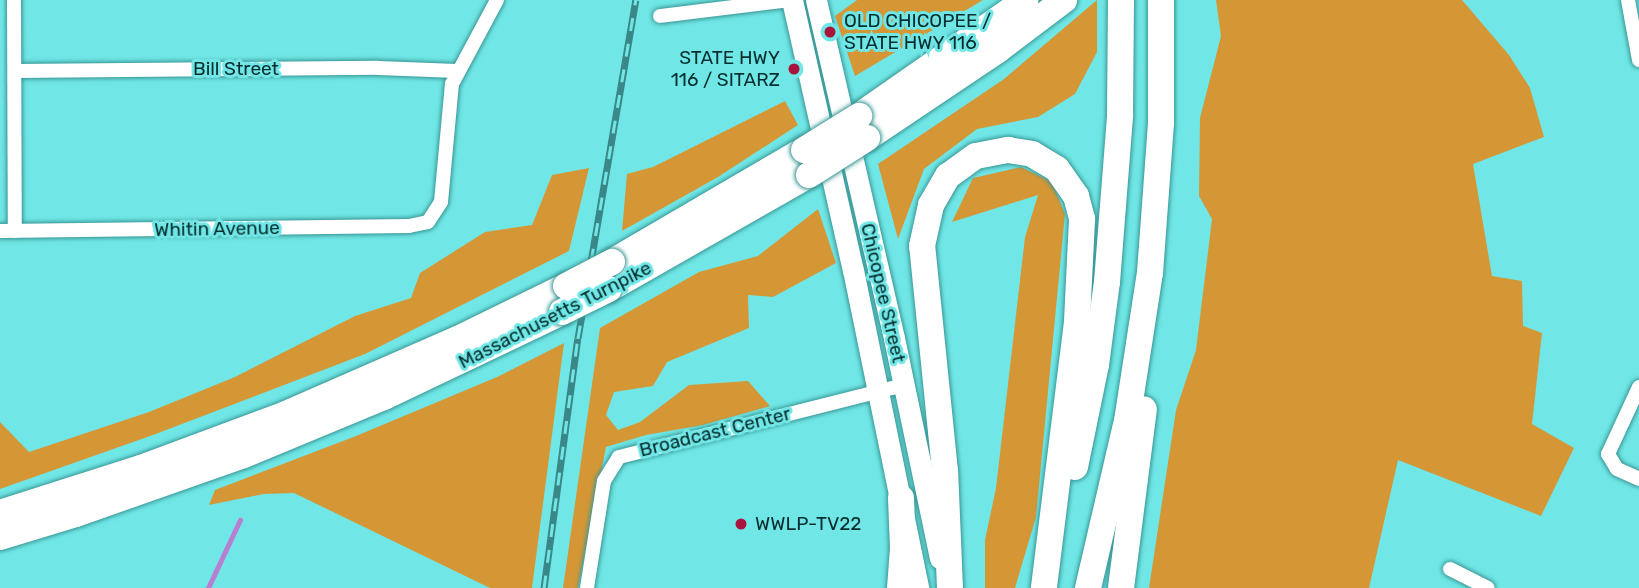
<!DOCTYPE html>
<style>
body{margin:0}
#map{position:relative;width:1639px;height:588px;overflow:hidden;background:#70e7e6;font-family:Rubik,sans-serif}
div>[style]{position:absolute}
.forest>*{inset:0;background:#d59736}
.stream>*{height:4.5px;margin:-2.25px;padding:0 2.25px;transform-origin:2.25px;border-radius:2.25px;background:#b67fd1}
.roads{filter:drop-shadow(0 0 2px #399695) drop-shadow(0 0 2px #399695)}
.minor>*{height:14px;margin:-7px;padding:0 7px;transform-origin:7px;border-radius:7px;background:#fff}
.secondary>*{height:21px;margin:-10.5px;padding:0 10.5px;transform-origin:10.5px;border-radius:10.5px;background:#fff}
.motorway>*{height:26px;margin:-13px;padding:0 13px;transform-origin:13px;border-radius:13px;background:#fff}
.rail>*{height:7px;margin-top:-3.5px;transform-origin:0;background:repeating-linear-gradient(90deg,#70e7e6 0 13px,#398787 0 26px);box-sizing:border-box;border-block:2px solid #398787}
.bridges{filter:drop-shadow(0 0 2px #399695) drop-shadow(0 0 2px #399695)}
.motorway-bridge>*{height:26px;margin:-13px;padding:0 13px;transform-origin:13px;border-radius:13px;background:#fff}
.dots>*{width:19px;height:19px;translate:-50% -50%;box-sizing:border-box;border:4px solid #70e7e6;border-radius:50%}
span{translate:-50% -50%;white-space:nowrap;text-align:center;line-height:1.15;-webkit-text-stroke:6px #70e7e6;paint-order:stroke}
.poi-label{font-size:19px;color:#052d2d}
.left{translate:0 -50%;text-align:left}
.right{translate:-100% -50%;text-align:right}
.street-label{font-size:19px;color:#052d2d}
</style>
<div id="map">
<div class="forest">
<i style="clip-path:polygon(857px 0,983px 0,855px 76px,835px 16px)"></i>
<i style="clip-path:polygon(1097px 0,1097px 52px,1075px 94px,1038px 117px,977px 129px,924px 169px,898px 239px,878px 164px,1004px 79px)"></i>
<i style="clip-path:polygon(1216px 0,1462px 0,1509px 55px,1530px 88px,1544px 137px,1473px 164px,1492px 276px,1522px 281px,1523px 326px,1542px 333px,1532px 424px,1574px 448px,1541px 516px,1398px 460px,1369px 588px,1149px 588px,1176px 410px,1196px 350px,1212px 219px,1199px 196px,1200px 118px,1221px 36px)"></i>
<i style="clip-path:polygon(785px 101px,798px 125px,718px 177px,622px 231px,627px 174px,653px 167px)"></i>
<i style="clip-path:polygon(1021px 167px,1052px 182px,1065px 214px,1036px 517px,1015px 588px,985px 588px,985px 540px,996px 488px,1025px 237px,1038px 195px,952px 222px,973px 178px)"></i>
<i style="clip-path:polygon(589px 168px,569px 251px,365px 354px,153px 435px,0 489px,0 422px,29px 452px,149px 412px,235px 377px,355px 316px,411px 298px,420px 273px,485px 232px,532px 225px,552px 175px)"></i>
<i style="clip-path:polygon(818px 209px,836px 263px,773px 297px,748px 295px,749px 328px,667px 362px,653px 386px,614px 392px,606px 415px,618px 430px,640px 422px,689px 385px,748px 381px,770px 406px,703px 425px,646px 435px,606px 447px,578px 588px,563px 588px,600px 328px,699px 272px,758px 256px)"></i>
<i style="clip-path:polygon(564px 343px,532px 588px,490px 588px,294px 493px,264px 494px,209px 505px,215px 490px,356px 436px,497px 377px)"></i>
</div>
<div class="stream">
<i style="left:208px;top:588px;width:75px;rotate:-64.8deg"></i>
</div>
<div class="roads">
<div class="minor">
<i style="left:14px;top:0;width:231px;rotate:89.8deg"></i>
<i style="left:1628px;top:0;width:61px;rotate:79.6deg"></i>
<i style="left:660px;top:16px;width:132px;rotate:-7deg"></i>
<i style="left:15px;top:71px;width:363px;rotate:-0.5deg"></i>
<i style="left:378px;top:68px;width:79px;rotate:2.2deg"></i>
<i style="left:0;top:231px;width:409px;rotate:-0.7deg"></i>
<i style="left:409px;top:226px;width:19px;rotate:-12deg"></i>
<i style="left:428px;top:222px;width:24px;rotate:-57deg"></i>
<i style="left:441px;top:202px;width:119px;rotate:-84.7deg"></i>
<i style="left:452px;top:84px;width:95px;rotate:-61.8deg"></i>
<i style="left:1639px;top:387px;width:74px;rotate:114.8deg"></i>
<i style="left:1608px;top:454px;width:17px;rotate:59deg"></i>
<i style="left:1617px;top:469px;width:24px;rotate:24deg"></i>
<i style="left:1450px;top:569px;width:42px;rotate:26.6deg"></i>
<i style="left:587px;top:588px;width:108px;rotate:-81deg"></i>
<i style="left:604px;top:481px;width:28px;rotate:-58deg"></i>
<i style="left:619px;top:457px;width:294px;rotate:-14.2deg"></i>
</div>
<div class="secondary">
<i style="left:792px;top:0;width:277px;rotate:77.3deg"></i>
<i style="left:853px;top:270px;width:325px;rotate:78.4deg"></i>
<i style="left:816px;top:0;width:347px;rotate:77deg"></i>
<i style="left:894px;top:338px;width:225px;rotate:78.2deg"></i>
</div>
<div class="motorway">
<i style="left:859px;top:116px;width:203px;rotate:-34.9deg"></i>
<i style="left:867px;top:138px;width:158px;rotate:-33.9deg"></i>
<i style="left:998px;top:50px;width:83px;rotate:-37.1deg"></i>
<i style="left:612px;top:262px;width:222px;rotate:-30.3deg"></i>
<i style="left:609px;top:289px;width:230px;rotate:-29.7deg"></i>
<i style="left:1075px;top:467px;width:104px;rotate:-78.4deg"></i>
<i style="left:1096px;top:365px;width:84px;rotate:-82.5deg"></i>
<i style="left:1107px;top:282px;width:168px;rotate:-85.5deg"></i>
<i style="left:1120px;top:115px;width:115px;rotate:-89.5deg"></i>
<i style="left:0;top:513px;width:148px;rotate:-17.7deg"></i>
<i style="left:141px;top:468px;width:155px;rotate:-20.4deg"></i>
<i style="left:286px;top:414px;width:188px;rotate:-23.6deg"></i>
<i style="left:458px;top:339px;width:120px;rotate:-26.1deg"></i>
<i style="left:0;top:537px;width:79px;rotate:-16.8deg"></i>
<i style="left:76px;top:514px;width:178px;rotate:-19.4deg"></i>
<i style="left:244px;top:455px;width:152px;rotate:-22.5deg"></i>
<i style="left:384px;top:397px;width:197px;rotate:-25.5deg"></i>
<i style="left:900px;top:588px;width:40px;rotate:-85.7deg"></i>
<i style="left:903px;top:548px;width:50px;rotate:-92.3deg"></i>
<i style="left:950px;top:588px;width:117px;rotate:-92.4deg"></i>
<i style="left:945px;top:471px;width:226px;rotate:-95.8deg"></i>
<i style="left:922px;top:246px;width:42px;rotate:-77.6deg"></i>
<i style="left:931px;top:205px;width:34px;rotate:-60deg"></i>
<i style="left:948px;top:176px;width:34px;rotate:-36deg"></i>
<i style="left:976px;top:156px;width:33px;rotate:-11deg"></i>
<i style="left:1008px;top:150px;width:24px;rotate:9deg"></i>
<i style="left:1032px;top:154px;width:29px;rotate:31deg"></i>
<i style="left:1057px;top:169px;width:33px;rotate:55deg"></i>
<i style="left:1076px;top:196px;width:24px;rotate:75deg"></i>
<i style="left:1082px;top:219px;width:103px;rotate:92.8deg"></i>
<i style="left:1077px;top:322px;width:268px;rotate:97.1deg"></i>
<i style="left:1088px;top:588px;width:171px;rotate:-76.9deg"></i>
<i style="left:1127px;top:421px;width:150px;rotate:-81.2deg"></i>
<i style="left:1150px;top:273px;width:150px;rotate:-85.8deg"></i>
<i style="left:1161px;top:123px;width:123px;rotate:-90deg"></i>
<i style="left:1121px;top:588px;width:180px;rotate:-82.7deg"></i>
</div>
</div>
<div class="rail">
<i style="left:544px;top:588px;width:252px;rotate:-82.3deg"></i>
<i style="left:578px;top:338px;width:343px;rotate:-80.3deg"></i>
</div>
<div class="bridges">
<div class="motorway-bridge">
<i style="left:804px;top:150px;width:65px;rotate:-31.7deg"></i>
<i style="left:809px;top:175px;width:69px;rotate:-32.5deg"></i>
<i style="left:566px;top:286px;width:52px;rotate:-27.6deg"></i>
<i style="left:562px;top:312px;width:52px;rotate:-26.1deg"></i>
</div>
</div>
<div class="dots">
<i style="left:830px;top:32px;background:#aa133c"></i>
<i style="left:794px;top:69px;background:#aa133c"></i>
<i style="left:741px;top:524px;background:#aa133c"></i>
</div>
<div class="poi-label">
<span class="left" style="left:844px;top:32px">OLD CHICOPEE /<br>STATE HWY 116</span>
<span class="right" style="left:780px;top:69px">STATE HWY<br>116 / SITARZ</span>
<span class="left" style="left:755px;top:524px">WWLP-TV22</span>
</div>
<div class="street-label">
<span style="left:236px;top:69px">Bill Street</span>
<span style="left:217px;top:229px;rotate:-1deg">Whitin Avenue</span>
<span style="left:883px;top:293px;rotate:77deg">Chicopee Street</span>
<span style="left:555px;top:315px;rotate:-27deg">Massachusetts Turnpike</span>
<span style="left:715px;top:432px;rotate:-14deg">Broadcast Center</span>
</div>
</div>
